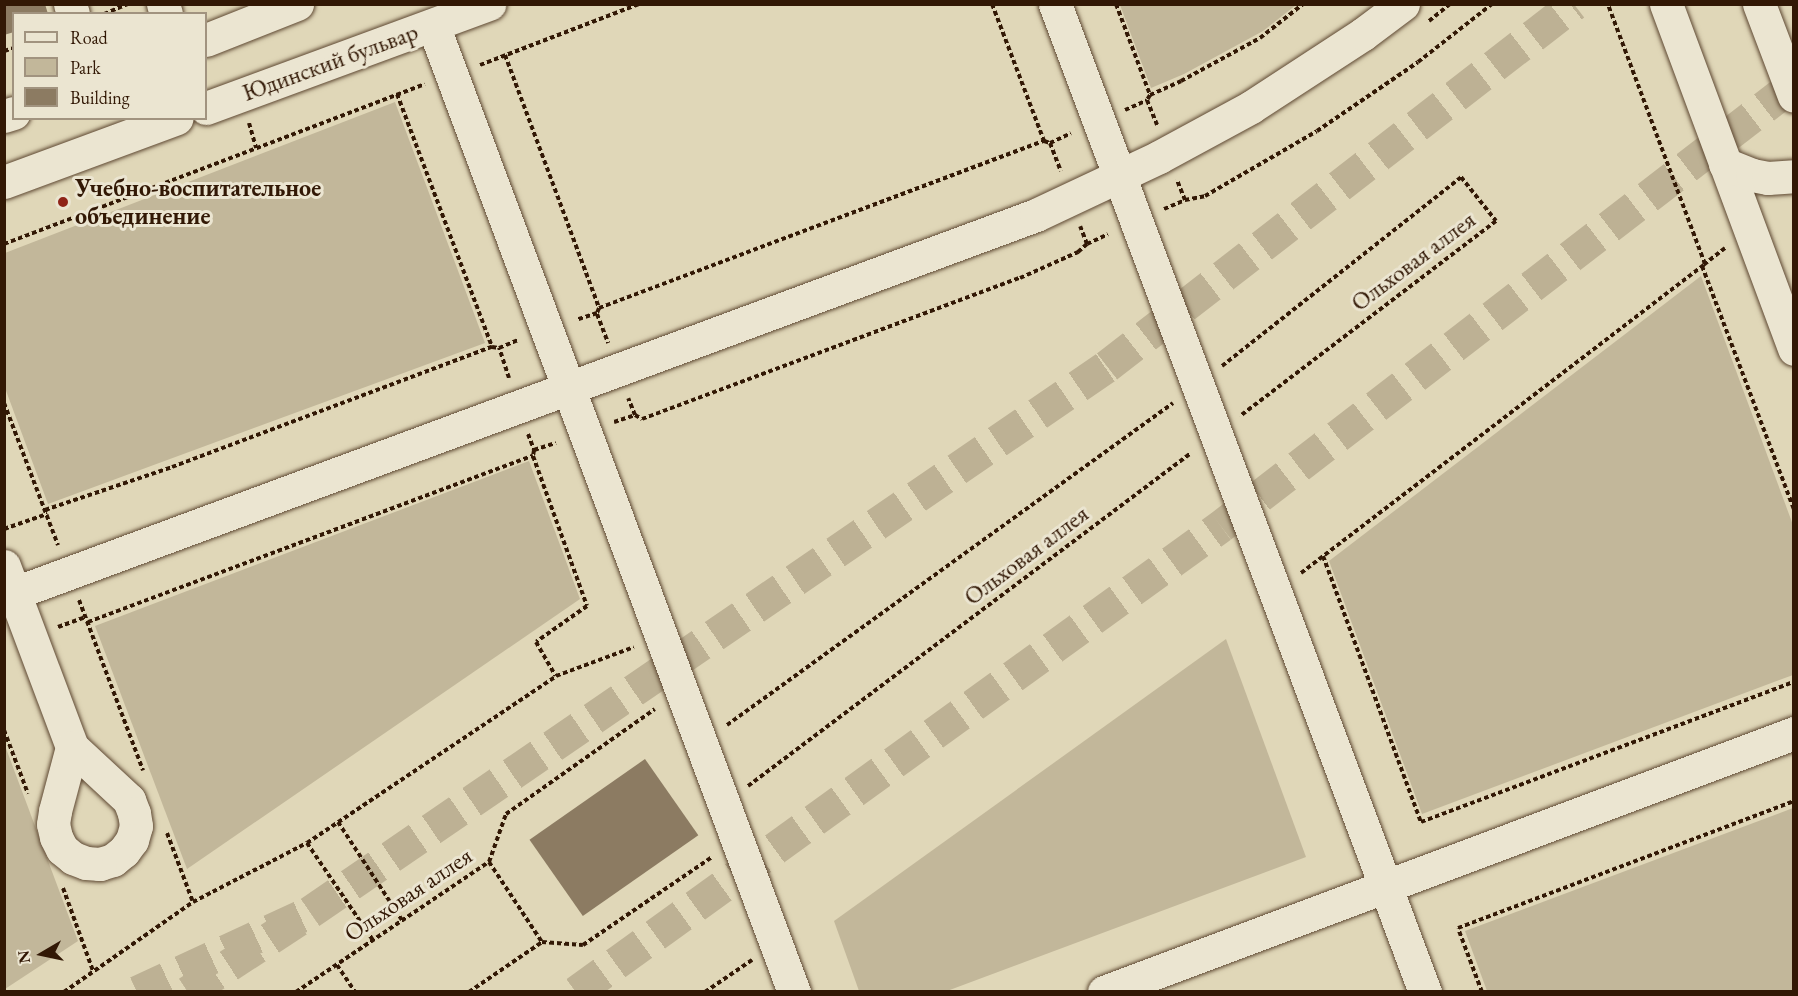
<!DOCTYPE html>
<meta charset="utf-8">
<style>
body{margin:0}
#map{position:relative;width:1798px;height:996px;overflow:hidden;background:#e0d7b8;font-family:"EB Garamond",serif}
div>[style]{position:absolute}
.green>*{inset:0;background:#c2b79a}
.building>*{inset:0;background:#8c7b62;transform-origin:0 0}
.minor-tunnel>*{height:33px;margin-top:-16.5px;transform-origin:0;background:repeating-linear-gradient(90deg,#bdb194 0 33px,transparent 0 49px)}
.major-tunnel>*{height:33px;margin-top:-16.5px;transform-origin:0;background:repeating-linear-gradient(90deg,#bdb194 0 33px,transparent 0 49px)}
.path>*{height:4px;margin-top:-2px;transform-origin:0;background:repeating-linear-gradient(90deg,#321805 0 4.5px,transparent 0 7.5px)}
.roads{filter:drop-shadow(0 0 2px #5e4832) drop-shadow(0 0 2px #5e4832)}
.minor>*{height:33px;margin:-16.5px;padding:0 16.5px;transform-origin:16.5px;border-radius:16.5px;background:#ebe5d1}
.dots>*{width:16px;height:16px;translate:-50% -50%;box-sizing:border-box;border:3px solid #ebe5d1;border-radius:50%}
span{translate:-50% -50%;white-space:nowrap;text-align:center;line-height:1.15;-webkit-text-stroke:6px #ebe5d1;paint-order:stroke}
.street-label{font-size:24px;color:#321805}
.poi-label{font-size:24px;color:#321805;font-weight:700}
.left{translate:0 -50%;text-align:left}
.frame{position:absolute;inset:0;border:6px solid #321805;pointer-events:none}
.legend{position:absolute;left:12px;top:12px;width:195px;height:108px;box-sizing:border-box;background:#ebe5d1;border:2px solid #a1937f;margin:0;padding:8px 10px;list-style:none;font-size:18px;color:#321805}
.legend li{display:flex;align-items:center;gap:12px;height:30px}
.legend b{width:30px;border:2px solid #a1937f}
.north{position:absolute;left:12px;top:924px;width:60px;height:60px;-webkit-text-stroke:4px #ebe5d1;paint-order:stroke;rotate:261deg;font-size:16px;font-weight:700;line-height:24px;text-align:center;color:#321805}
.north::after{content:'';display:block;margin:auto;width:21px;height:27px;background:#321805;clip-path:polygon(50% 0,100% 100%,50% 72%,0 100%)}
</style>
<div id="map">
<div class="green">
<i style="clip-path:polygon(1120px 5px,1120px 4px,1296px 5px,1263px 31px,1184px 74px,1151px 88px)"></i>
<i style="clip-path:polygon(395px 102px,485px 343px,48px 504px,5px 388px,5px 253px)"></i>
<i style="clip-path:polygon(1701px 276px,1793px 525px,1793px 675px,1422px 814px,1329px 561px)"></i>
<i style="clip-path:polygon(529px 461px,580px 599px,187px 869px,95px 626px)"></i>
<i style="clip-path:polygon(1226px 639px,1306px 857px,947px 991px,859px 991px,834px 921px)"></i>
<i style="clip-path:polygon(4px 743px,78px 941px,5px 989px,4px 989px)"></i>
<i style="clip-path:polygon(1793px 808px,1793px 991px,1487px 991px,1465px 931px)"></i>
</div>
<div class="building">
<i style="clip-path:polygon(4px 4px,45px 4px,48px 14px,14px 14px,14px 32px,4px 35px)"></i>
<i style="left:645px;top:759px;width:93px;height:141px;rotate:55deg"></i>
</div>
<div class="minor-tunnel">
<i style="left:137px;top:992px;width:191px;rotate:-24.8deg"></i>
</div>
<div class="major-tunnel">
<i style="left:188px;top:992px;width:146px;rotate:-33.3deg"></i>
<i style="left:310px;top:912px;width:966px;rotate:-34.41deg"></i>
<i style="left:1107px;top:366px;width:591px;rotate:-37.78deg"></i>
<i style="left:576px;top:992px;width:796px;rotate:-35.85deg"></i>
<i style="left:1221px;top:526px;width:724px;rotate:-37.65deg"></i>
</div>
<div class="path">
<i style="left:992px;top:4px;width:147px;rotate:69.2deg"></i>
<i style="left:1116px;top:4px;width:97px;rotate:69.5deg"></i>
<i style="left:1150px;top:95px;width:6px;rotate:121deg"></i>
<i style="left:1147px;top:100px;width:27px;rotate:68deg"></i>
<i style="left:104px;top:14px;width:26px;rotate:-23deg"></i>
<i style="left:1429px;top:21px;width:27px;rotate:-39deg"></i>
<i style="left:4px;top:51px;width:10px;rotate:-17deg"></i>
<i style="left:505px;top:55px;width:270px;rotate:69.6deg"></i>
<i style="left:599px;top:308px;width:5px;rotate:112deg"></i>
<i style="left:597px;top:313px;width:22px;rotate:162deg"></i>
<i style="left:480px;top:65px;width:170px;rotate:-21deg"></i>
<i style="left:397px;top:94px;width:270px;rotate:69.4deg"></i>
<i style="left:492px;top:347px;width:7px;rotate:8deg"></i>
<i style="left:1150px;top:95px;width:34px;rotate:-24deg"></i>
<i style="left:1181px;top:81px;width:90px;rotate:-28.6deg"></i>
<i style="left:1260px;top:38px;width:55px;rotate:-38.3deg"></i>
<i style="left:1125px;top:110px;width:24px;rotate:-24deg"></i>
<i style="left:249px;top:123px;width:26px;rotate:74deg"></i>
<i style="left:1050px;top:143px;width:23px;rotate:-25deg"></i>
<i style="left:1185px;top:200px;width:20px;rotate:-11deg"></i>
<i style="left:1205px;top:196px;width:129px;rotate:-30.1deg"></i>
<i style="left:1317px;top:131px;width:122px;rotate:-34.3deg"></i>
<i style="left:1418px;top:62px;width:94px;rotate:-38.1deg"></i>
<i style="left:1164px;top:209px;width:23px;rotate:-23deg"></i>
<i style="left:1185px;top:200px;width:22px;rotate:-112deg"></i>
<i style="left:4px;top:244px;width:450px;rotate:-20.8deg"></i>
<i style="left:1087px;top:244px;width:23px;rotate:-25deg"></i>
<i style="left:1725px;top:248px;width:29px;rotate:142deg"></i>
<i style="left:1702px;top:266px;width:261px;rotate:69.3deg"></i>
<i style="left:599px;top:308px;width:475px;rotate:-20.6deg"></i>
<i style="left:1044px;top:141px;width:6px;rotate:18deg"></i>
<i style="left:1050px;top:143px;width:30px;rotate:69deg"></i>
<i style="left:597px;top:314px;width:31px;rotate:69deg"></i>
<i style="left:1222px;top:366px;width:305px;rotate:-38.3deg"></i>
<i style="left:1461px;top:177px;width:56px;rotate:51.5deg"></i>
<i style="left:1496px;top:221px;width:322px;rotate:142.7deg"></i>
<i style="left:509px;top:378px;width:32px;rotate:-108deg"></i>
<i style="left:499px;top:348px;width:21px;rotate:-23deg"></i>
<i style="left:4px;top:403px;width:152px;rotate:69.2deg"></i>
<i style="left:635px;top:415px;width:8px;rotate:30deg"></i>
<i style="left:642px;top:419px;width:403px;rotate:-20.5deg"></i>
<i style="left:1020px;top:278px;width:64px;rotate:-24.1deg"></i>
<i style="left:1078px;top:252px;width:12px;rotate:-42deg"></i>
<i style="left:1087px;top:244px;width:19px;rotate:-111deg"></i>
<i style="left:614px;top:422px;width:22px;rotate:-18deg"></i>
<i style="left:635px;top:415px;width:18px;rotate:-112deg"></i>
<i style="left:528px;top:434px;width:17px;rotate:69deg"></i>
<i style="left:534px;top:450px;width:6px;rotate:99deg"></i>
<i style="left:534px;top:450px;width:23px;rotate:-18deg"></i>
<i style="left:45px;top:510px;width:134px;rotate:-18.7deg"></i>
<i style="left:172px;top:467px;width:342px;rotate:-20.6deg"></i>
<i style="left:4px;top:529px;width:46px;rotate:-19.2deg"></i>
<i style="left:1323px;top:556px;width:283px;rotate:69.8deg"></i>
<i style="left:1421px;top:822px;width:398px;rotate:-20.6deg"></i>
<i style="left:1301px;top:573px;width:509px;rotate:-37.41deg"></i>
<i style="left:1705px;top:264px;width:278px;rotate:-110.5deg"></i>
<i style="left:79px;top:600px;width:182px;rotate:69.4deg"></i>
<i style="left:88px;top:622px;width:475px;rotate:-20.5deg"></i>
<i style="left:533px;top:456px;width:159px;rotate:70.2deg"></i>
<i style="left:587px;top:606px;width:62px;rotate:144.8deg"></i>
<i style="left:536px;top:642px;width:39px;rotate:60deg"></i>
<i style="left:58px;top:627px;width:29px;rotate:-20deg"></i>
<i style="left:727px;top:725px;width:550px;rotate:-35.83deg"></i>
<i style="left:4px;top:730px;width:68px;rotate:69.4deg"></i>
<i style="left:748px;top:786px;width:554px;rotate:-36.93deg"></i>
<i style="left:338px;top:822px;width:117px;rotate:56.9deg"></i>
<i style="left:167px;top:833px;width:74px;rotate:69.4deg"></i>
<i style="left:307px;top:843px;width:117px;rotate:55.8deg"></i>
<i style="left:489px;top:862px;width:96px;rotate:56.5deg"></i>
<i style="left:63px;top:888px;width:88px;rotate:70.1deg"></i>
<i style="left:337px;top:965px;width:32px;rotate:56deg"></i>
<i style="left:64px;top:992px;width:157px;rotate:-34.9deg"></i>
<i style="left:193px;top:902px;width:128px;rotate:-27.4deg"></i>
<i style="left:307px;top:843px;width:300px;rotate:-33.8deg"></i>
<i style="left:556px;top:676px;width:83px;rotate:-20.4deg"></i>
<i style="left:296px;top:992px;width:233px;rotate:-34deg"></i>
<i style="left:489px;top:862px;width:51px;rotate:-70.5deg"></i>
<i style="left:506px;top:814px;width:182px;rotate:-35.2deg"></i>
<i style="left:469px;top:992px;width:88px;rotate:-34.4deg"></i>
<i style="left:542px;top:942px;width:41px;rotate:4.2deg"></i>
<i style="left:583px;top:945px;width:156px;rotate:-34.3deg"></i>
<i style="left:705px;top:992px;width:57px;rotate:-34.2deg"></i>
<i style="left:1482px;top:992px;width:68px;rotate:-110.6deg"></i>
<i style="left:1458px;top:928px;width:359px;rotate:-20.7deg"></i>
</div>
<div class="roads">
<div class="minor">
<i style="left:70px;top:4px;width:10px;rotate:73deg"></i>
<i style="left:163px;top:4px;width:10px;rotate:73deg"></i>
<i style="left:1055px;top:4px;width:1055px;rotate:69.47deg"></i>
<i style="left:1666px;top:4px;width:368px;rotate:69.6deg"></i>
<i style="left:1759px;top:4px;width:98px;rotate:69.2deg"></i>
<i style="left:433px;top:25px;width:1032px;rotate:69.53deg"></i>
<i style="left:206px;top:40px;width:98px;rotate:-21.6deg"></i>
<i style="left:206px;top:108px;width:302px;rotate:-20.2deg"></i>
<i style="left:4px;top:116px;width:10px;rotate:-17deg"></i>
<i style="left:1725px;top:164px;width:29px;rotate:22deg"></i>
<i style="left:1752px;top:175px;width:16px;rotate:11deg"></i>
<i style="left:1768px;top:178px;width:26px;rotate:-4deg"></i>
<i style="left:4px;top:182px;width:184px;rotate:-20.3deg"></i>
<i style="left:4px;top:566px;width:193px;rotate:69.4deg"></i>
<i style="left:72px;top:747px;width:78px;rotate:42.9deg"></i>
<i style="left:129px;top:800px;width:14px;rotate:69deg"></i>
<i style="left:134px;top:813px;width:13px;rotate:81deg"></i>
<i style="left:136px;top:826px;width:15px;rotate:106deg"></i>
<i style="left:132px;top:840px;width:14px;rotate:126deg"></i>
<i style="left:124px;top:851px;width:14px;rotate:141deg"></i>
<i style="left:113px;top:860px;width:14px;rotate:163deg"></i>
<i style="left:100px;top:864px;width:14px;rotate:-176deg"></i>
<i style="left:86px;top:863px;width:14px;rotate:-159deg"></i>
<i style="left:73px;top:858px;width:14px;rotate:-141deg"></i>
<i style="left:62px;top:849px;width:13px;rotate:-117deg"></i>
<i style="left:56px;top:837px;width:13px;rotate:-103deg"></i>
<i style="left:53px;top:824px;width:13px;rotate:-81deg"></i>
<i style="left:55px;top:811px;width:66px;rotate:-75.1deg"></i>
<i style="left:4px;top:597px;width:1100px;rotate:-20.31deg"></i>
<i style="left:1036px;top:215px;width:136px;rotate:-25.2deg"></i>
<i style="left:1159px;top:157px;width:105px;rotate:-28.5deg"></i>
<i style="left:1251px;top:107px;width:134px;rotate:-33.1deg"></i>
<i style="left:1363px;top:34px;width:50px;rotate:-36.9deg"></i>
<i style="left:1104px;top:992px;width:737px;rotate:-20.57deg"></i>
</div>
</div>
<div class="dots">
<i style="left:63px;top:202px;background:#8f2418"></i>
</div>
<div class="street-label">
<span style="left:330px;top:62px;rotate:-20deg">Юдинский бульвар</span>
<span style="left:1413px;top:261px;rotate:-37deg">Ольховая аллея</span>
<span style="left:1026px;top:555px;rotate:-37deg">Ольховая аллея</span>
<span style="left:408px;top:894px;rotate:-34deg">Ольховая аллея</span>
</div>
<div class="poi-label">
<span class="left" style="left:75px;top:202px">Учебно-воспитательное<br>объединение</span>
</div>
<div class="frame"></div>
<ul class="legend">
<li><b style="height:8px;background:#ebe5d1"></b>Road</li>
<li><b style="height:16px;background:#c2b79a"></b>Park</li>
<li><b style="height:16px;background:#8c7b62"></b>Building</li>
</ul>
<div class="north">N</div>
</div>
